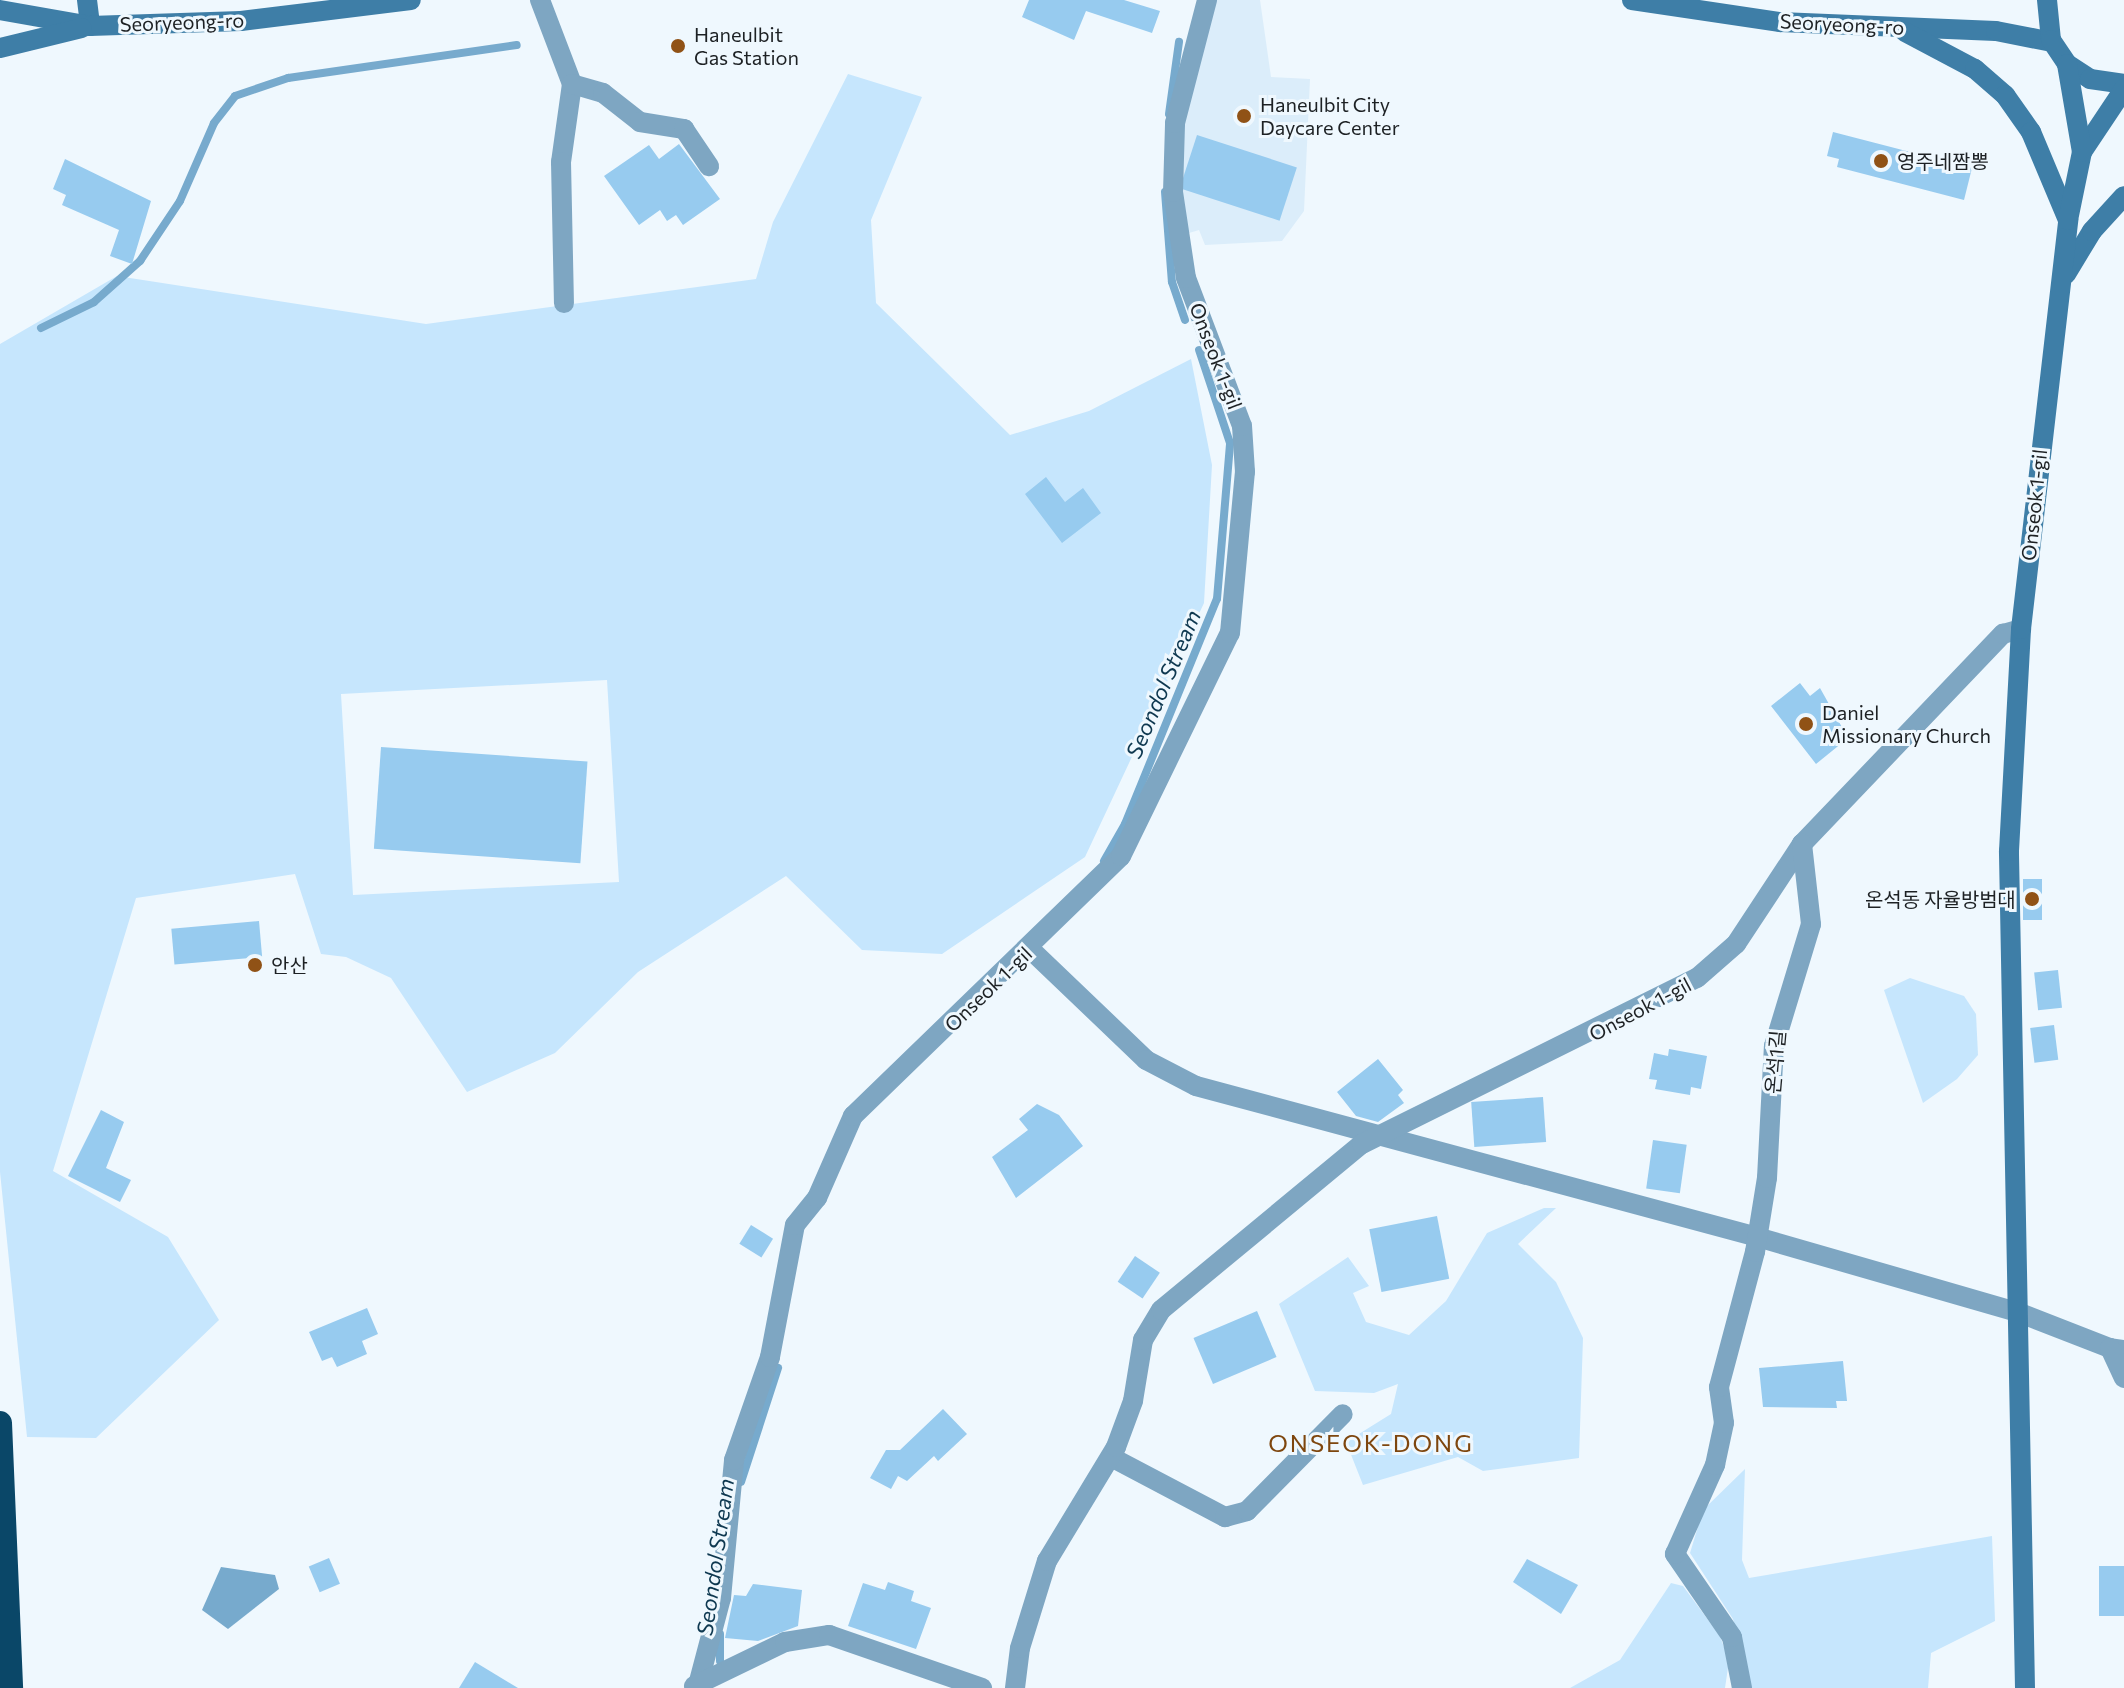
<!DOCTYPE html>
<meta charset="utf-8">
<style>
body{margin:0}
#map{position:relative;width:2124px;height:1688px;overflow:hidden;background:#eff8fe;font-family:Commissioner,"Noto Sans KR",sans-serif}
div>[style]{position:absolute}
.built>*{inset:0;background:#dbedfa}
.green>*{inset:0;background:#c6e6fd}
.water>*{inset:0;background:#77aacd}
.stream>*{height:8px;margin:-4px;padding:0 4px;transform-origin:4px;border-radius:4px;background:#77aacd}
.building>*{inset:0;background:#97cbef;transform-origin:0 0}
.street>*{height:20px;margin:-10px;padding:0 10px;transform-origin:10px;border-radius:10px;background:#7ea6c2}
.secondary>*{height:20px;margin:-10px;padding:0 10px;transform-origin:10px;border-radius:10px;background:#3e7ea7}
.highway>*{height:24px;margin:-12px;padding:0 12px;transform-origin:12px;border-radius:12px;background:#0a4768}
.dots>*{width:22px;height:22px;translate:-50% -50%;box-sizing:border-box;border:4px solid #eff8fe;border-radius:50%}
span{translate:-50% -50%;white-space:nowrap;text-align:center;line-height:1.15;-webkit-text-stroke:6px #eff8fe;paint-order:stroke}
.street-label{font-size:20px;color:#1d2124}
.poi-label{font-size:20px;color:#1d2124}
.left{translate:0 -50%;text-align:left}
.right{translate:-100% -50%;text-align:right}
.water-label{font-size:22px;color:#0e3850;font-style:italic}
.quarter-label{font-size:24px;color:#7e460e;letter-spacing:2px}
</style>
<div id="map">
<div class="built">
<i style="clip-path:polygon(1210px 0,1260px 0,1271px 77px,1310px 79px,1304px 211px,1282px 241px,1205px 245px,1199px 230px,1189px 233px,1184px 220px,1176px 137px)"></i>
</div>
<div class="green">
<i style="clip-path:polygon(evenodd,848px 74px,922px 97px,871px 220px,876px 303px,1010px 435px,1089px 411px,1191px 359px,1212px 465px,1204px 603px,1085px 857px,942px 954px,862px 950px,786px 876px,638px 972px,555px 1053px,467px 1092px,391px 978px,346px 957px,321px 954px,295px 874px,136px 898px,53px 1171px,168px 1237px,219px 1320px,96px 1438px,27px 1437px,0 1172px,0 344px,117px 276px,426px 324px,756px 279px,773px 222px,848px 74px,607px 680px,619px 882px,353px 895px,341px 694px,607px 680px)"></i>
<i style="clip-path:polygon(1910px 978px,1964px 996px,1976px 1014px,1978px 1055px,1957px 1079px,1923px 1103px,1884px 990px)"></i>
<i style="clip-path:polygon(1544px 1208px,1556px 1208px,1518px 1244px,1556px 1282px,1583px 1338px,1579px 1458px,1483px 1471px,1458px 1457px,1363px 1485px,1346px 1442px,1391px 1414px,1398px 1384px,1374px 1393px,1315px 1391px,1279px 1304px,1348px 1257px,1369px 1286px,1353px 1293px,1366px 1322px,1409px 1335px,1446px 1301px,1487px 1233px)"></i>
<i style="clip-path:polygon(1745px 1469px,1742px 1560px,1749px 1578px,1992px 1536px,1995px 1621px,1931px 1653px,1928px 1688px,1749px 1688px,1733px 1619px,1690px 1553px,1703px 1510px)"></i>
<i style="clip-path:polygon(1671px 1583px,1683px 1586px,1720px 1636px,1729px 1661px,1725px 1688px,1570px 1688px,1620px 1660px)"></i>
</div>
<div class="water">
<i style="clip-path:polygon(221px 1567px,275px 1575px,279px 1589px,228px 1629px,202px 1610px)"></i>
</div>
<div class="stream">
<i style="left:1169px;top:114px;width:73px;rotate:-82.1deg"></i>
<i style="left:1165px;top:192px;width:90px;rotate:85.6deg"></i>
<i style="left:1172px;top:282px;width:40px;rotate:71.1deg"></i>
<i style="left:41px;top:328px;width:59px;rotate:-26.1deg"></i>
<i style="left:94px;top:302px;width:62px;rotate:-41.7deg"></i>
<i style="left:140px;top:261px;width:72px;rotate:-56.3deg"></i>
<i style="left:180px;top:201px;width:85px;rotate:-66.4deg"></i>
<i style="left:214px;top:123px;width:34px;rotate:-52deg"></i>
<i style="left:235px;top:96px;width:56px;rotate:-18.8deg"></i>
<i style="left:288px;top:78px;width:231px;rotate:-8.2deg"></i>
<i style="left:1104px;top:861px;width:43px;rotate:-60.4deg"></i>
<i style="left:1125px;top:824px;width:243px;rotate:-67.8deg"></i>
<i style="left:1217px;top:599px;width:157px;rotate:-85.2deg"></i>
<i style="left:1230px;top:443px;width:98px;rotate:-108.4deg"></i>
<i style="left:741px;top:1482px;width:120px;rotate:-72deg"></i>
<i style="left:720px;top:1661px;width:27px;rotate:-90deg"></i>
</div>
<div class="building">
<i style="clip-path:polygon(1029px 0,1124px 0,1160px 11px,1152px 33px,1086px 11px,1074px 40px,1022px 17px)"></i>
<i style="clip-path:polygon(1833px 132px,1972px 168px,1964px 200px,1837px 167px,1839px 159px,1827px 156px)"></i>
<i style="left:1197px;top:135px;width:105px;height:56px;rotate:18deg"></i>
<i style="clip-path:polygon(679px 144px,720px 199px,683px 225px,676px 215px,667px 221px,660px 210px,639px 225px,604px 176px,649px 145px,659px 159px)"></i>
<i style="clip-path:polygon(65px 159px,151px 201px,132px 264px,110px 256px,119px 230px,62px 205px,66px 195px,53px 189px)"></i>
<i style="clip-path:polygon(1046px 477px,1065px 502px,1083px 488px,1101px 513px,1062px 543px,1025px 494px)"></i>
<i style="clip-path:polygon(1800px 683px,1810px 696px,1820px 688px,1848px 738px,1816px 764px,1771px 706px)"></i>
<i style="left:381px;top:747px;width:207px;height:102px;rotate:4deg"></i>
<i style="left:2023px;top:879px;width:19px;height:41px"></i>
<i style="left:259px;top:921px;width:36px;height:88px;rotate:85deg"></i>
<i style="left:2058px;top:970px;width:38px;height:24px;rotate:84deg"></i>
<i style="left:2054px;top:1025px;width:35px;height:24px;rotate:83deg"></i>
<i style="clip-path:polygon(1669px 1049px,1707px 1056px,1701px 1089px,1691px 1087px,1690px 1095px,1655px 1089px,1657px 1080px,1649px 1079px,1654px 1053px,1668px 1056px)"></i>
<i style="clip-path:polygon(1378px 1059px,1403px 1090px,1398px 1095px,1404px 1103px,1378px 1122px,1356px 1116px,1337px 1092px)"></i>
<i style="left:1543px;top:1097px;width:45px;height:72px;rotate:86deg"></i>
<i style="clip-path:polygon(1037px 1104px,1059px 1115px,1083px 1146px,1016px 1198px,992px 1157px,1028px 1130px,1019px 1119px)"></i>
<i style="clip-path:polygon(101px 1110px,124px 1122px,106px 1168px,131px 1180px,120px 1202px,68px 1176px)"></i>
<i style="left:1653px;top:1140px;width:34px;height:49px;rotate:8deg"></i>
<i style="left:1437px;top:1216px;width:64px;height:69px;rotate:79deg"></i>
<i style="left:751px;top:1225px;width:26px;height:22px;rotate:32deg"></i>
<i style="left:1135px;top:1256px;width:30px;height:31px;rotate:34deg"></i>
<i style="clip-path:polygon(367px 1308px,378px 1334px,362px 1341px,367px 1354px,337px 1367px,332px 1357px,322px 1361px,309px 1332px)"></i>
<i style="left:1257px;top:1311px;width:50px;height:69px;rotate:67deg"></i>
<i style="clip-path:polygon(1843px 1361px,1847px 1401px,1836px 1401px,1837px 1408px,1763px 1407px,1759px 1368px)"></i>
<i style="clip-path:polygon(943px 1409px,967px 1434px,938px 1461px,934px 1456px,907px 1481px,898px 1476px,891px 1489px,870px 1478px,886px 1450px,900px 1450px)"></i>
<i style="left:329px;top:1558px;width:28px;height:22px;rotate:67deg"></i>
<i style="clip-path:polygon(1527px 1559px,1578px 1585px,1561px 1614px,1513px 1582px)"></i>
<i style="left:2124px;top:1566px;width:50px;height:25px;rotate:90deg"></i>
<i style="clip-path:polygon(888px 1582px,914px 1591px,911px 1601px,931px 1608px,916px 1649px,848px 1626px,863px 1583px,885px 1590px)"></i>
<i style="clip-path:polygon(753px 1584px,802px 1590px,798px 1626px,758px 1641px,725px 1638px,734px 1595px,746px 1596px)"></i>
<i style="clip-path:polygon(475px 1662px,518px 1688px,459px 1688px)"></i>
</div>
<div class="street">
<i style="left:540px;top:0;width:90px;rotate:69.1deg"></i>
<i style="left:572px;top:84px;width:79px;rotate:98deg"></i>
<i style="left:561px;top:162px;width:141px;rotate:88.8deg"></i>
<i style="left:572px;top:84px;width:32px;rotate:16deg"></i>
<i style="left:603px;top:93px;width:47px;rotate:38.1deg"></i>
<i style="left:640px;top:122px;width:45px;rotate:9deg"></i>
<i style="left:684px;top:129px;width:45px;rotate:56deg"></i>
<i style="left:1029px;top:948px;width:162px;rotate:43.7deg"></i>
<i style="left:1146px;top:1060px;width:56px;rotate:27.5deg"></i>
<i style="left:1196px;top:1086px;width:581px;rotate:15.06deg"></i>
<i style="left:1757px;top:1237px;width:274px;rotate:16.1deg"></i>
<i style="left:2020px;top:1313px;width:97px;rotate:21.3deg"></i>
<i style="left:2124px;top:1350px;width:14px;rotate:-172deg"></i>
<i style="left:2110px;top:1348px;width:33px;rotate:65deg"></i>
<i style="left:1111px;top:1457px;width:129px;rotate:27.8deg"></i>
<i style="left:1225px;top:1517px;width:23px;rotate:-15deg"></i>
<i style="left:1247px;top:1511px;width:136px;rotate:-45.3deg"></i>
<i style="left:698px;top:1685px;width:90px;rotate:-75.2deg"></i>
<i style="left:721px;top:1598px;width:139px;rotate:-84.6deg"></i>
<i style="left:734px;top:1460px;width:109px;rotate:-70.7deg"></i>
<i style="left:770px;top:1357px;width:134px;rotate:-79.3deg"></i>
<i style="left:795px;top:1225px;width:35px;rotate:-51deg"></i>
<i style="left:817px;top:1198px;width:90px;rotate:-66.3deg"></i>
<i style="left:853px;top:1116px;width:373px;rotate:-44.1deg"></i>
<i style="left:1121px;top:856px;width:248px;rotate:-64deg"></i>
<i style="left:1230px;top:633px;width:162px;rotate:-84.7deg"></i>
<i style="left:1245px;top:472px;width:46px;rotate:-93.7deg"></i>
<i style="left:1242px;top:426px;width:158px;rotate:-110.7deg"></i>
<i style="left:1186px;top:278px;width:87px;rotate:-98.6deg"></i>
<i style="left:1173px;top:192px;width:69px;rotate:-88.3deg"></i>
<i style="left:1175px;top:123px;width:127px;rotate:-75.4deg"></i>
<i style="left:694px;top:1686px;width:101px;rotate:-25.8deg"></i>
<i style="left:785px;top:1642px;width:45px;rotate:-9deg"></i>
<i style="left:829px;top:1635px;width:162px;rotate:19.1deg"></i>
<i style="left:1015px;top:1688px;width:40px;rotate:-82.9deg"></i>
<i style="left:1020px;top:1648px;width:91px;rotate:-72.8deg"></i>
<i style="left:1047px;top:1561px;width:133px;rotate:-58.8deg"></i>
<i style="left:1116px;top:1447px;width:49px;rotate:-69.7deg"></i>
<i style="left:1133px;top:1401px;width:62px;rotate:-80.7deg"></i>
<i style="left:1143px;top:1340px;width:35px;rotate:-59deg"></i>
<i style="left:1161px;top:1310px;width:261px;rotate:-39.6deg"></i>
<i style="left:1362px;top:1144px;width:374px;rotate:-26.4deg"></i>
<i style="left:1697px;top:978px;width:52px;rotate:-41.1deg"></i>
<i style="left:1736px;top:944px;width:120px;rotate:-56.6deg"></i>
<i style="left:1802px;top:844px;width:291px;rotate:-46.3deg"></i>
<i style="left:2003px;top:634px;width:19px;rotate:-16deg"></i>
<i style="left:1742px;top:1688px;width:52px;rotate:-101.1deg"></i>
<i style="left:1732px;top:1637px;width:101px;rotate:-124.5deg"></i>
<i style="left:1675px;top:1554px;width:98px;rotate:-65.8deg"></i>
<i style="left:1715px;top:1465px;width:43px;rotate:-77.9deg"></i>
<i style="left:1724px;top:1423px;width:36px;rotate:-98deg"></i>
<i style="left:1719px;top:1387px;width:140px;rotate:-75.1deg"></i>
<i style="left:1755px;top:1252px;width:75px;rotate:-80.8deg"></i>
<i style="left:1767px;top:1178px;width:132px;rotate:-87deg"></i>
<i style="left:1774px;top:1046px;width:127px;rotate:-73.1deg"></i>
<i style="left:1811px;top:924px;width:81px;rotate:-96.4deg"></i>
</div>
<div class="secondary">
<i style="left:87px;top:0;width:26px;rotate:83deg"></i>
<i style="left:1632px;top:0;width:150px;rotate:8.5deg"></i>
<i style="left:1780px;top:22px;width:216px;rotate:2.4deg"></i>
<i style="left:1996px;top:31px;width:57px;rotate:11.1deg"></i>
<i style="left:2047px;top:0;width:40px;rotate:84.3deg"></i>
<i style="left:2051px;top:40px;width:29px;rotate:56deg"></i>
<i style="left:2067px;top:64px;width:27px;rotate:33deg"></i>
<i style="left:2090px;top:79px;width:34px;rotate:8deg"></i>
<i style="left:0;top:10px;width:91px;rotate:10.1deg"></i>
<i style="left:90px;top:26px;width:151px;rotate:-1.9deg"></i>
<i style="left:241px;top:21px;width:171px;rotate:-7deg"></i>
<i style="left:1905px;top:32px;width:79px;rotate:27.9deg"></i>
<i style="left:1975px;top:69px;width:40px;rotate:41deg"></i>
<i style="left:2005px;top:95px;width:45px;rotate:54.9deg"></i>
<i style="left:2031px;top:132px;width:95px;rotate:67.2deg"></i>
<i style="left:0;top:48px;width:84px;rotate:-13.7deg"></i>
<i style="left:2082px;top:152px;width:76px;rotate:-56.3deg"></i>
<i style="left:2066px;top:274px;width:50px;rotate:-58.8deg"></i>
<i style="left:2092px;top:231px;width:47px;rotate:-47.6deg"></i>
<i style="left:2025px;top:1688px;width:837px;rotate:-91.1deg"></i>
<i style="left:2009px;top:851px;width:222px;rotate:-86.9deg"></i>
<i style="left:2021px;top:629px;width:412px;rotate:-83.4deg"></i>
<i style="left:2068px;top:220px;width:69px;rotate:-78.4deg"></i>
<i style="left:2082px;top:152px;width:89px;rotate:-99.7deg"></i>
</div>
<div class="highway">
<i style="left:0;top:1423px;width:265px;rotate:87.6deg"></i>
</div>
<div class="dots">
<i style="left:678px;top:46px;background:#905216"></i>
<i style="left:1244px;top:116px;background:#905216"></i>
<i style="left:1881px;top:161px;background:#905216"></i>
<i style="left:1806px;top:724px;background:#905216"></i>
<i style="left:2032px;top:899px;background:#905216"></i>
<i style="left:255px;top:965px;background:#905216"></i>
</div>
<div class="street-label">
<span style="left:182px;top:22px;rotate:-2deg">Seoryeong-ro</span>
<span style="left:1842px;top:24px;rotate:3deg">Seoryeong-ro</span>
<span style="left:1216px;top:356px;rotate:69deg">Onseok 1-gil</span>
<span style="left:2034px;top:505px;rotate:-84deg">Onseok 1-gil</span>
<span style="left:988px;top:989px;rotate:-44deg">Onseok 1-gil</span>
<span style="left:1640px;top:1009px;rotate:-28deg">Onseok 1-gil</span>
<span style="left:1775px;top:1062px;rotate:-85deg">온석1길</span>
</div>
<div class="poi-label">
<span class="left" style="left:694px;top:46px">Haneulbit<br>Gas Station</span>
<span class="left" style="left:1260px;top:116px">Haneulbit City<br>Daycare Center</span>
<span class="left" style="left:1897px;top:161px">영주네짬뽕</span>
<span class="left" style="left:1822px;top:724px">Daniel<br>Missionary Church</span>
<span class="right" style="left:2016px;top:899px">온석동 자율방범대</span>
<span class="left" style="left:271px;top:965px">안산</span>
</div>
<div class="water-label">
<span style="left:1163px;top:684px;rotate:-67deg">Seondol Stream</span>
<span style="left:715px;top:1557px;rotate:-82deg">Seondol Stream</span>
</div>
<div class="quarter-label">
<span style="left:1371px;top:1443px">ONSEOK-DONG</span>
</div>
</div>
